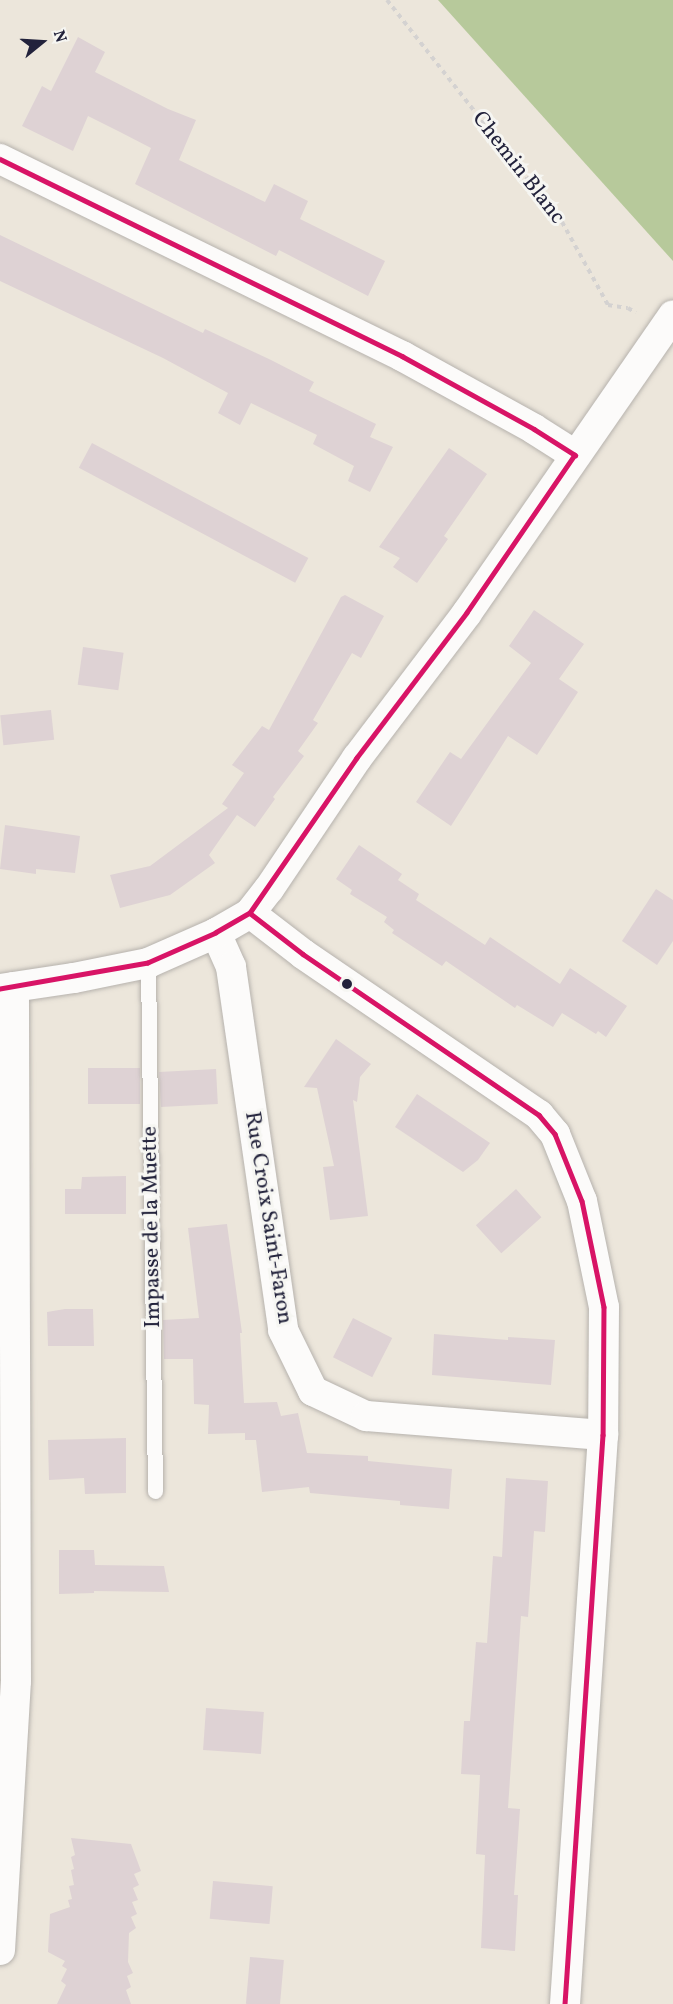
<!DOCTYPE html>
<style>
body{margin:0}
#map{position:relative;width:673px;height:2004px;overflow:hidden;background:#ece6db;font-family:Vollkorn,serif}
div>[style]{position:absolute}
.forest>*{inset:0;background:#b7c99b}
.building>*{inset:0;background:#ded2d4;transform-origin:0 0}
.path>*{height:4px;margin-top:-2px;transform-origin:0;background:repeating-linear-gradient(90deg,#d4d2d1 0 4.5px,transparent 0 9px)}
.roads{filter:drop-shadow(0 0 2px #b6b2ad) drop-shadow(0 0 2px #b6b2ad)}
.service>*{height:15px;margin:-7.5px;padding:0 7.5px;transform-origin:7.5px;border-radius:7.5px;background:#fcfbfa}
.minor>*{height:30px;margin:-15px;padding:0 15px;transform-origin:15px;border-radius:15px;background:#fcfbfa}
.bus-1>*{height:4.5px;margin:-2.25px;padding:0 2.25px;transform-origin:2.25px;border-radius:2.25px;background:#d81466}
.dots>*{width:16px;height:16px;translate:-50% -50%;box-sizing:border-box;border:3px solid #f6f6f2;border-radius:50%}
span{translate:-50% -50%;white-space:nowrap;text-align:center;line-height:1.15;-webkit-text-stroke:6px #f6f6f2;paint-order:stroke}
.street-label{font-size:22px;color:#22223b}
.north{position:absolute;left:12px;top:12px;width:60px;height:60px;-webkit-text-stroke:4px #f6f6f2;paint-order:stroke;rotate:72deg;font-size:16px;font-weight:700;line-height:24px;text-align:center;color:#22223b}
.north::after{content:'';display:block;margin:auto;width:21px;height:27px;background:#22223b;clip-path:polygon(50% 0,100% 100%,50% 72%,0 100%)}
</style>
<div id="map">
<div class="forest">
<i style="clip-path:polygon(438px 0,673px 0,673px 261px)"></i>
</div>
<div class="building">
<i style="clip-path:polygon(78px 37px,105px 52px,95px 72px,168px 109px,196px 120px,179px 160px,265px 202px,274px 184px,308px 201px,300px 219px,385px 261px,368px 296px,279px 250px,276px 256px,135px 184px,151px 148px,120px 132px,88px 116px,73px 151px,22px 126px,42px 86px,51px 91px)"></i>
<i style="clip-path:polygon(0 235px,203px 333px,205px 329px,271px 360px,314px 382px,309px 391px,376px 424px,370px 437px,393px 447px,370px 492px,348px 481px,354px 466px,313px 444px,317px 435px,251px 403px,240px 425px,218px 413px,228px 393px,163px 358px,0 281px)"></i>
<i style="left:92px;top:443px;width:245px;height:28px;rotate:28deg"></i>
<i style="clip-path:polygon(449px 448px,487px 474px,444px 536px,448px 539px,417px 583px,393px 567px,400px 558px,379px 547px)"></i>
<i style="clip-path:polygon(345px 595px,384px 616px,361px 658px,352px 653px,313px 720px,318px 723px,298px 751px,304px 756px,273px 797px,275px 799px,255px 827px,237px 815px,209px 855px,215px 863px,170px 895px,120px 908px,110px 875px,150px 866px,228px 808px,222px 804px,244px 773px,232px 765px,262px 726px,269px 730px,341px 597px)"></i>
<i style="clip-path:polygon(534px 610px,584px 644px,559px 679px,578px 692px,537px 755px,508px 736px,451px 826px,416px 802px,450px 752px,461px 759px,531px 663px,509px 646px)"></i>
<i style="left:83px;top:647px;width:41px;height:38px;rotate:8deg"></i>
<i style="left:51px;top:710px;width:30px;height:51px;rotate:84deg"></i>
<i style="clip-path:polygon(5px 825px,80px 836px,75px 873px,36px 869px,36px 874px,0 869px)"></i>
<i style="clip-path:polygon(359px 845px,402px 874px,398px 880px,419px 894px,416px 900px,485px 945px,490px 937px,560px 984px,570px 968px,627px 1006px,606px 1037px,598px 1031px,596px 1034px,562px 1013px,553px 1027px,517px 1005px,515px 1008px,446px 961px,442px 966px,392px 933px,394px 930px,384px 922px,387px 917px,350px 894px,352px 890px,336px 879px)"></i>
<i style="clip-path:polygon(656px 889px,673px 900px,673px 941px,657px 965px,622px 941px)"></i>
<i style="clip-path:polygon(336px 1039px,371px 1064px,360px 1077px,357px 1102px,353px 1100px,368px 1216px,330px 1220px,323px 1167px,334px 1166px,317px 1088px,304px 1087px)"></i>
<i style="left:140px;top:1068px;width:36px;height:52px;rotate:90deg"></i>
<i style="left:216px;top:1069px;width:35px;height:57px;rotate:87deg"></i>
<i style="clip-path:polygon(417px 1094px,490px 1143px,478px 1160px,463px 1172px,395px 1127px)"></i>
<i style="clip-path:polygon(126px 1176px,126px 1214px,65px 1214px,65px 1189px,81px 1189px,82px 1177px)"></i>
<i style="left:516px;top:1189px;width:38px;height:54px;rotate:48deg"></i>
<i style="clip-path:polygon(227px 1224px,242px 1333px,240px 1333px,244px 1403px,277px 1402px,281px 1416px,298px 1413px,307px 1453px,368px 1456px,368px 1461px,452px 1469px,449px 1509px,400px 1505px,400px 1501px,310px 1493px,309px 1487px,262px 1492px,256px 1440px,245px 1440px,245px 1433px,208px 1434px,209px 1405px,194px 1404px,193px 1359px,164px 1359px,163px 1320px,199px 1318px,188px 1228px)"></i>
<i style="clip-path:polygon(65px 1309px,93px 1309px,94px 1346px,48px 1346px,47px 1312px)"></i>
<i style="left:353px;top:1318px;width:44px;height:44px;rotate:27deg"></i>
<i style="clip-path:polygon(434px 1334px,508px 1340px,508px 1337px,555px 1340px,551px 1385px,432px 1375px)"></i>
<i style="clip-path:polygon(126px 1438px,126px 1493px,85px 1494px,84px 1478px,49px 1480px,48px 1440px)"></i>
<i style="clip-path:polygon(506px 1478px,548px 1481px,545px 1532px,534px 1531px,528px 1617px,521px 1616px,508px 1808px,520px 1809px,514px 1895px,518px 1895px,515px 1951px,481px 1948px,485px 1855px,476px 1854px,480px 1775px,461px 1774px,464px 1721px,470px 1721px,476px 1642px,487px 1643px,493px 1556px,502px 1557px)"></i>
<i style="clip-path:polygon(59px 1550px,94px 1550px,95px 1565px,164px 1566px,169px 1592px,94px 1591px,94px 1593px,59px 1594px)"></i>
<i style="left:206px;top:1708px;width:58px;height:42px;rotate:4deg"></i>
<i style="clip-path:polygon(71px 1838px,131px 1844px,141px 1871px,134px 1874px,139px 1885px,133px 1888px,138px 1900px,132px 1902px,137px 1914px,131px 1917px,136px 1928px,129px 1933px,128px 1962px,133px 1973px,127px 1976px,131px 1987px,126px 1990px,131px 2004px,57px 2004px,66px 1985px,61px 1981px,67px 1969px,62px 1966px,65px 1961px,48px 1952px,50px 1914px,70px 1907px,68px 1900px,72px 1899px,69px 1886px,74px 1885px,71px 1870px,74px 1869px,71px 1857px,75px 1855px)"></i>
<i style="left:213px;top:1881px;width:60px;height:38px;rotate:5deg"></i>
<i style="left:250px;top:1957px;width:34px;height:47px;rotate:5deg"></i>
</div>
<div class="path">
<i style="left:387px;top:0;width:283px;rotate:51.8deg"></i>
<i style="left:562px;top:222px;width:95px;rotate:61deg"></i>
<i style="left:608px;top:305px;width:20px;rotate:9deg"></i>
<i style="left:628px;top:308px;width:9px;rotate:32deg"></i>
</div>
<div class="roads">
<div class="service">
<i style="left:148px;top:963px;width:528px;rotate:89.24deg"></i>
</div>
<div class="minor">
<i style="left:0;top:159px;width:448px;rotate:26.1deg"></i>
<i style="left:402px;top:356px;width:151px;rotate:28.9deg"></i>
<i style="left:534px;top:429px;width:49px;rotate:32.4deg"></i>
<i style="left:250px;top:913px;width:67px;rotate:37.7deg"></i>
<i style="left:303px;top:954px;width:286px;rotate:34.3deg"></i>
<i style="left:539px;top:1115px;width:25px;rotate:50deg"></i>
<i style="left:555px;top:1134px;width:72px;rotate:68.1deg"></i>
<i style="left:582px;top:1201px;width:108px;rotate:78.3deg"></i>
<i style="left:604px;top:1307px;width:128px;rotate:90.4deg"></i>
<i style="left:603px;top:1435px;width:570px;rotate:93.82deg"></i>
<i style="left:216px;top:933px;width:37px;rotate:66deg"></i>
<i style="left:231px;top:967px;width:367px;rotate:81.8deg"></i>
<i style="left:283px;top:1330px;width:68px;rotate:63.8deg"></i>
<i style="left:313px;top:1391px;width:59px;rotate:25.3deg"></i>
<i style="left:366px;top:1416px;width:238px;rotate:4.6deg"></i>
<i style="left:0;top:989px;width:75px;rotate:-8.5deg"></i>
<i style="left:74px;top:978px;width:76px;rotate:-11.5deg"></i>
<i style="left:148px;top:963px;width:74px;rotate:-23.8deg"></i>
<i style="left:216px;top:933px;width:39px;rotate:-30deg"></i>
<i style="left:250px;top:913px;width:31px;rotate:-52deg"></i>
<i style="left:269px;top:889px;width:158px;rotate:-56.1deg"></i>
<i style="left:357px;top:758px;width:182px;rotate:-52.8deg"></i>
<i style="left:467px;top:613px;width:362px;rotate:-55.3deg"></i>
<i style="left:0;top:1950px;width:269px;rotate:-86.6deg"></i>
<i style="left:16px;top:1681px;width:694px;rotate:-90.17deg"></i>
</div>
</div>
<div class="bus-1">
<i style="left:0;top:159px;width:448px;rotate:26.1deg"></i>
<i style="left:402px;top:356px;width:151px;rotate:28.9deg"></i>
<i style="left:534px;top:429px;width:49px;rotate:32.4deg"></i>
<i style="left:575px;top:455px;width:191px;rotate:124.4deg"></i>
<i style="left:467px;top:613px;width:182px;rotate:127.2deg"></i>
<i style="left:357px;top:758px;width:188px;rotate:124.6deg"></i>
<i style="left:250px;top:913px;width:39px;rotate:150deg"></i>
<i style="left:216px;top:933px;width:74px;rotate:156.2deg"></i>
<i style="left:148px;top:963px;width:150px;rotate:170deg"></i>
<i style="left:250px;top:913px;width:67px;rotate:37.7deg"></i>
<i style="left:303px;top:954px;width:286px;rotate:34.3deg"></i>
<i style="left:539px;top:1115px;width:25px;rotate:50deg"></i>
<i style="left:555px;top:1134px;width:72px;rotate:68.1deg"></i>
<i style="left:582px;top:1201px;width:108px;rotate:78.3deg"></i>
<i style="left:604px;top:1307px;width:128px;rotate:90.4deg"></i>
<i style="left:603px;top:1435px;width:570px;rotate:93.82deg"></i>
</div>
<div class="dots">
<i style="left:347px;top:984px;background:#22223b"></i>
</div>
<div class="street-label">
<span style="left:518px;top:168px;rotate:52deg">Chemin Blanc</span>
<span style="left:268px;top:1218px;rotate:81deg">Rue Croix Saint-Faron</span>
<span style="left:152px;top:1227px;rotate:-91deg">Impasse de la Muette</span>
</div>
<div class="north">N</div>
</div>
